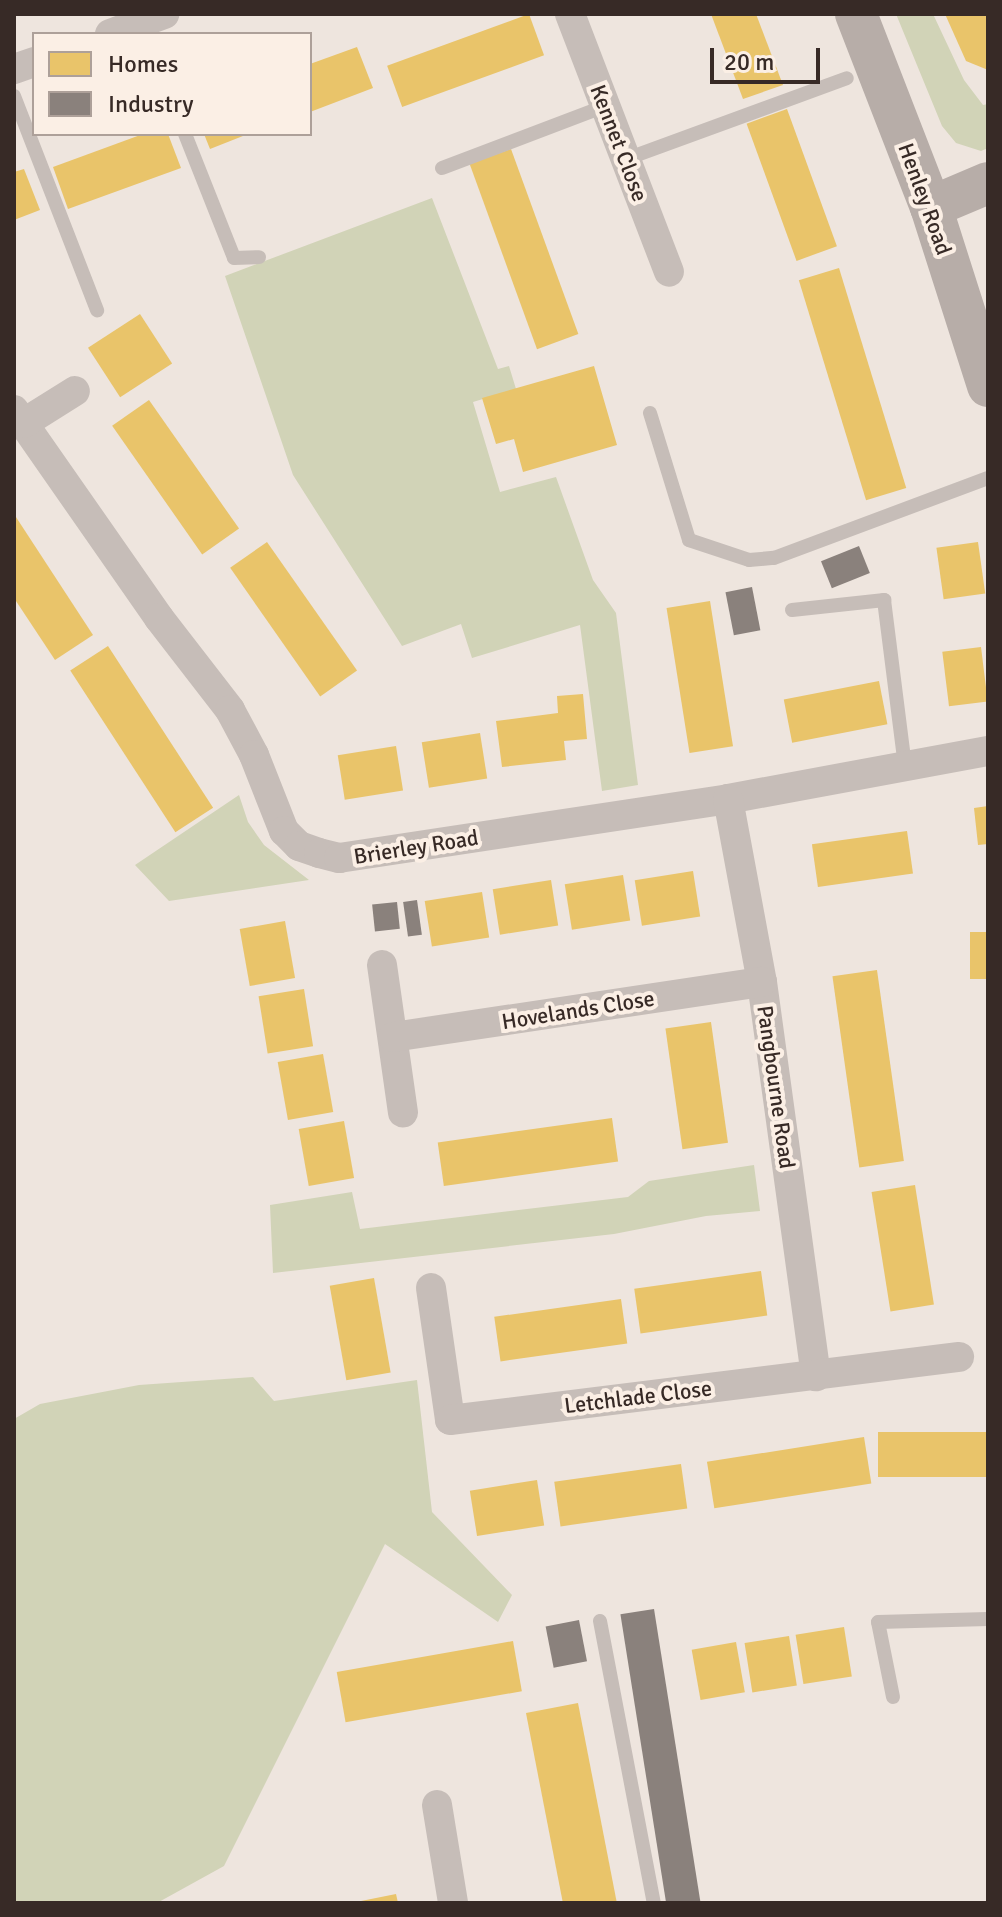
<!DOCTYPE html>
<style>
body{margin:0}
#map{position:relative;width:1002px;height:1917px;overflow:hidden;background:#eee5de;font-family:Signika,sans-serif}
div>[style]{position:absolute}
.green>*{inset:0;background:#d1d3b7}
.homes>*{inset:0;background:#e9c46a;transform-origin:0 0}
.industry>*{inset:0;background:#8a817c;transform-origin:0 0}
.lane>*{height:14px;margin:-7px;padding:0 7px;transform-origin:7px;border-radius:7px;background:#c6bdb8}
.street>*{height:30px;margin:-15px;padding:0 15px;transform-origin:15px;border-radius:15px;background:#c6bdb8}
.secondary>*{height:42px;margin:-21px;padding:0 21px;transform-origin:21px;border-radius:21px;background:#b7ada8}
span{translate:-50% -50%;white-space:nowrap;text-align:center;line-height:1.15;-webkit-text-stroke:8px #fbefe5;paint-order:stroke}
.street-label{font-size:22px;color:#372a26}
.frame{position:absolute;inset:0;border:16px solid #372a26;pointer-events:none}
.legend{position:absolute;left:32px;top:32px;width:280px;height:104px;box-sizing:border-box;background:#fbefe5;border:2px solid #ada099;margin:0;padding:10px 14px;list-style:none;font-size:24px;color:#372a26}
.legend li{display:flex;align-items:center;gap:16px;height:40px}
.legend b{width:40px;border:2px solid #ada099}
.scale{position:absolute;left:710px;top:48px;width:110px;height:36px;box-sizing:border-box;border:4px solid #372a26;border-top:0;padding-left:10px;font-size:24px;line-height:28px;white-space:nowrap;color:#372a26;-webkit-text-stroke:6px #fbefe5;paint-order:stroke}
</style>
<div id="map">
<div class="green">
<i style="clip-path:polygon(896px 14px,933px 14px,964px 80px,983px 105px,988px 104px,988px 148px,981px 151px,956px 143px,942px 126px)"></i>
<i style="clip-path:polygon(432px 198px,498px 369px,509px 366px,516px 389px,473px 402px,500px 492px,556px 477px,593px 580px,616px 613px,638px 785px,602px 791px,580px 625px,472px 658px,461px 624px,402px 646px,293px 475px,225px 276px)"></i>
<i style="clip-path:polygon(239px 795px,248px 822px,264px 845px,309px 880px,169px 901px,135px 865px)"></i>
<i style="clip-path:polygon(754px 1165px,760px 1211px,706px 1216px,614px 1234px,273px 1273px,270px 1205px,352px 1192px,360px 1229px,628px 1197px,649px 1181px)"></i>
<i style="clip-path:polygon(253px 1377px,274px 1401px,417px 1380px,432px 1512px,512px 1595px,498px 1622px,385px 1544px,224px 1866px,157px 1903px,14px 1903px,14px 1419px,40px 1404px,139px 1385px)"></i>
</div>
<div class="homes">
<i style="left:529px;top:14px;width:44px;height:151px;rotate:70deg"></i>
<i style="clip-path:polygon(711px 14px,756px 14px,783px 85px,743px 99px)"></i>
<i style="clip-path:polygon(945px 14px,988px 14px,988px 70px,966px 61px)"></i>
<i style="clip-path:polygon(357px 47px,373px 88px,310px 112px,310px 64px)"></i>
<i style="left:787px;top:109px;width:146px;height:43px;rotate:70deg"></i>
<i style="clip-path:polygon(143px 134px,168px 134px,181px 168px,68px 209px,53px 167px)"></i>
<i style="clip-path:polygon(204px 134px,248px 134px,210px 149px)"></i>
<i style="left:511px;top:149px;width:197px;height:44px;rotate:70deg"></i>
<i style="clip-path:polygon(24px 169px,40px 210px,14px 220px,14px 172px)"></i>
<i style="left:839px;top:268px;width:230px;height:42px;rotate:73deg"></i>
<i style="left:140px;top:314px;width:59px;height:62px;rotate:57deg"></i>
<i style="clip-path:polygon(594px 366px,617px 445px,523px 472px,514px 439px,496px 444px,482px 398px)"></i>
<i style="left:149px;top:400px;width:157px;height:45px;rotate:55deg"></i>
<i style="clip-path:polygon(14px 514px,93px 635px,55px 660px,14px 598px)"></i>
<i style="left:267px;top:542px;width:157px;height:45px;rotate:55deg"></i>
<i style="left:978px;top:542px;width:52px;height:42px;rotate:82deg"></i>
<i style="left:710px;top:601px;width:147px;height:44px;rotate:81deg"></i>
<i style="left:108px;top:646px;width:193px;height:45px;rotate:57deg"></i>
<i style="left:981px;top:647px;width:55px;height:39px;rotate:83deg"></i>
<i style="left:879px;top:681px;width:44px;height:97px;rotate:79deg"></i>
<i style="clip-path:polygon(583px 694px,587px 739px,564px 741px,566px 760px,502px 767px,496px 721px,558px 713px,557px 696px)"></i>
<i style="left:480px;top:733px;width:46px;height:59px;rotate:81deg"></i>
<i style="left:396px;top:746px;width:45px;height:59px;rotate:81deg"></i>
<i style="clip-path:polygon(988px 806px,988px 844px,978px 845px,974px 808px)"></i>
<i style="left:907px;top:831px;width:43px;height:96px;rotate:82deg"></i>
<i style="left:693px;top:871px;width:46px;height:59px;rotate:81deg"></i>
<i style="left:623px;top:875px;width:46px;height:59px;rotate:81deg"></i>
<i style="left:551px;top:880px;width:46px;height:59px;rotate:81deg"></i>
<i style="left:482px;top:892px;width:46px;height:58px;rotate:81deg"></i>
<i style="left:285px;top:921px;width:58px;height:46px;rotate:80deg"></i>
<i style="left:988px;top:932px;width:47px;height:18px;rotate:90deg"></i>
<i style="left:877px;top:970px;width:193px;height:45px;rotate:82deg"></i>
<i style="left:304px;top:989px;width:58px;height:46px;rotate:81deg"></i>
<i style="left:711px;top:1022px;width:122px;height:46px;rotate:82deg"></i>
<i style="left:323px;top:1054px;width:59px;height:46px;rotate:80deg"></i>
<i style="left:612px;top:1118px;width:44px;height:176px;rotate:82deg"></i>
<i style="left:344px;top:1121px;width:58px;height:46px;rotate:80deg"></i>
<i style="left:915px;top:1185px;width:121px;height:44px;rotate:81deg"></i>
<i style="left:761px;top:1271px;width:45px;height:128px;rotate:82deg"></i>
<i style="left:374px;top:1278px;width:96px;height:45px;rotate:80deg"></i>
<i style="left:621px;top:1299px;width:45px;height:128px;rotate:82deg"></i>
<i style="left:988px;top:1432px;width:45px;height:110px;rotate:90deg"></i>
<i style="left:864px;top:1437px;width:47px;height:159px;rotate:81deg"></i>
<i style="left:681px;top:1464px;width:45px;height:128px;rotate:82deg"></i>
<i style="left:537px;top:1480px;width:46px;height:68px;rotate:81deg"></i>
<i style="left:844px;top:1627px;width:50px;height:49px;rotate:81deg"></i>
<i style="left:789px;top:1636px;width:50px;height:45px;rotate:81deg"></i>
<i style="left:513px;top:1641px;width:51px;height:179px;rotate:80deg"></i>
<i style="left:736px;top:1642px;width:51px;height:45px;rotate:80deg"></i>
<i style="left:578px;top:1703px;width:204px;height:53px;rotate:79deg"></i>
<i style="clip-path:polygon(396px 1894px,398px 1903px,356px 1903px,356px 1902px)"></i>
</div>
<div class="industry">
<i style="left:859px;top:546px;width:29px;height:41px;rotate:68deg"></i>
<i style="left:752px;top:587px;width:44px;height:27px;rotate:79deg"></i>
<i style="left:417px;top:900px;width:35px;height:14px;rotate:82deg"></i>
<i style="left:397px;top:902px;width:27px;height:25px;rotate:84deg"></i>
<i style="left:654px;top:1609px;width:298px;height:34px;rotate:81deg"></i>
<i style="left:579px;top:1620px;width:42px;height:34px;rotate:79deg"></i>
</div>
<div class="lane">
<i style="left:14px;top:96px;width:230px;rotate:68.8deg"></i>
<i style="left:185px;top:134px;width:133px;rotate:68.4deg"></i>
<i style="left:234px;top:258px;width:25px;rotate:-2deg"></i>
<i style="left:626px;top:159px;width:235px;rotate:-20.1deg"></i>
<i style="left:442px;top:168px;width:174px;rotate:-20.8deg"></i>
<i style="left:650px;top:413px;width:133px;rotate:72.9deg"></i>
<i style="left:689px;top:540px;width:63px;rotate:18.4deg"></i>
<i style="left:749px;top:560px;width:25px;rotate:-5deg"></i>
<i style="left:774px;top:558px;width:228px;rotate:-20.5deg"></i>
<i style="left:792px;top:610px;width:93px;rotate:-6.2deg"></i>
<i style="left:884px;top:600px;width:168px;rotate:82.8deg"></i>
<i style="left:600px;top:1621px;width:287px;rotate:79.2deg"></i>
<i style="left:893px;top:1697px;width:76px;rotate:-101.3deg"></i>
<i style="left:878px;top:1622px;width:110px;rotate:-1.6deg"></i>
</div>
<div class="street">
<i style="left:570px;top:14px;width:276px;rotate:69deg"></i>
<i style="left:110px;top:34px;width:58px;rotate:-20.3deg"></i>
<i style="left:14px;top:69px;width:21px;rotate:-19deg"></i>
<i style="left:14px;top:410px;width:254px;rotate:55.1deg"></i>
<i style="left:159px;top:618px;width:116px;rotate:52.3deg"></i>
<i style="left:230px;top:710px;width:51px;rotate:61.9deg"></i>
<i style="left:254px;top:755px;width:82px;rotate:68.5deg"></i>
<i style="left:284px;top:831px;width:21px;rotate:45deg"></i>
<i style="left:299px;top:846px;width:21px;rotate:19deg"></i>
<i style="left:319px;top:853px;width:21px;rotate:14deg"></i>
<i style="left:339px;top:858px;width:393px;rotate:-8.6deg"></i>
<i style="left:728px;top:799px;width:264px;rotate:-10.5deg"></i>
<i style="left:24px;top:423px;width:60px;rotate:-32.1deg"></i>
<i style="left:728px;top:799px;width:186px;rotate:79.5deg"></i>
<i style="left:762px;top:982px;width:398px;rotate:82.2deg"></i>
<i style="left:382px;top:965px;width:149px;rotate:81.9deg"></i>
<i style="left:393px;top:1037px;width:373px;rotate:-8.5deg"></i>
<i style="left:431px;top:1288px;width:133px;rotate:81.8deg"></i>
<i style="left:450px;top:1420px;width:513px;rotate:-7.06deg"></i>
<i style="left:437px;top:1805px;width:99px;rotate:80.7deg"></i>
</div>
<div class="secondary">
<i style="left:856px;top:14px;width:207px;rotate:68.8deg"></i>
<i style="left:931px;top:207px;width:188px;rotate:72.3deg"></i>
<i style="left:931px;top:207px;width:62px;rotate:-22.8deg"></i>
</div>
<div class="street-label">
<span style="left:619px;top:143px;rotate:69deg">Kennet Close</span>
<span style="left:925px;top:199px;rotate:70deg">Henley Road</span>
<span style="left:416px;top:847px;rotate:-9deg">Brierley Road</span>
<span style="left:578px;top:1010px;rotate:-9deg">Hovelands Close</span>
<span style="left:776px;top:1087px;rotate:82deg">Pangbourne Road</span>
<span style="left:638px;top:1397px;rotate:-7deg">Letchlade Close</span>
</div>
<div class="frame"></div>
<ul class="legend">
<li><b style="height:22px;background:#e9c46a"></b>Homes</li>
<li><b style="height:22px;background:#8a817c"></b>Industry</li>
</ul>
<div class="scale">20 m</div>
</div>
